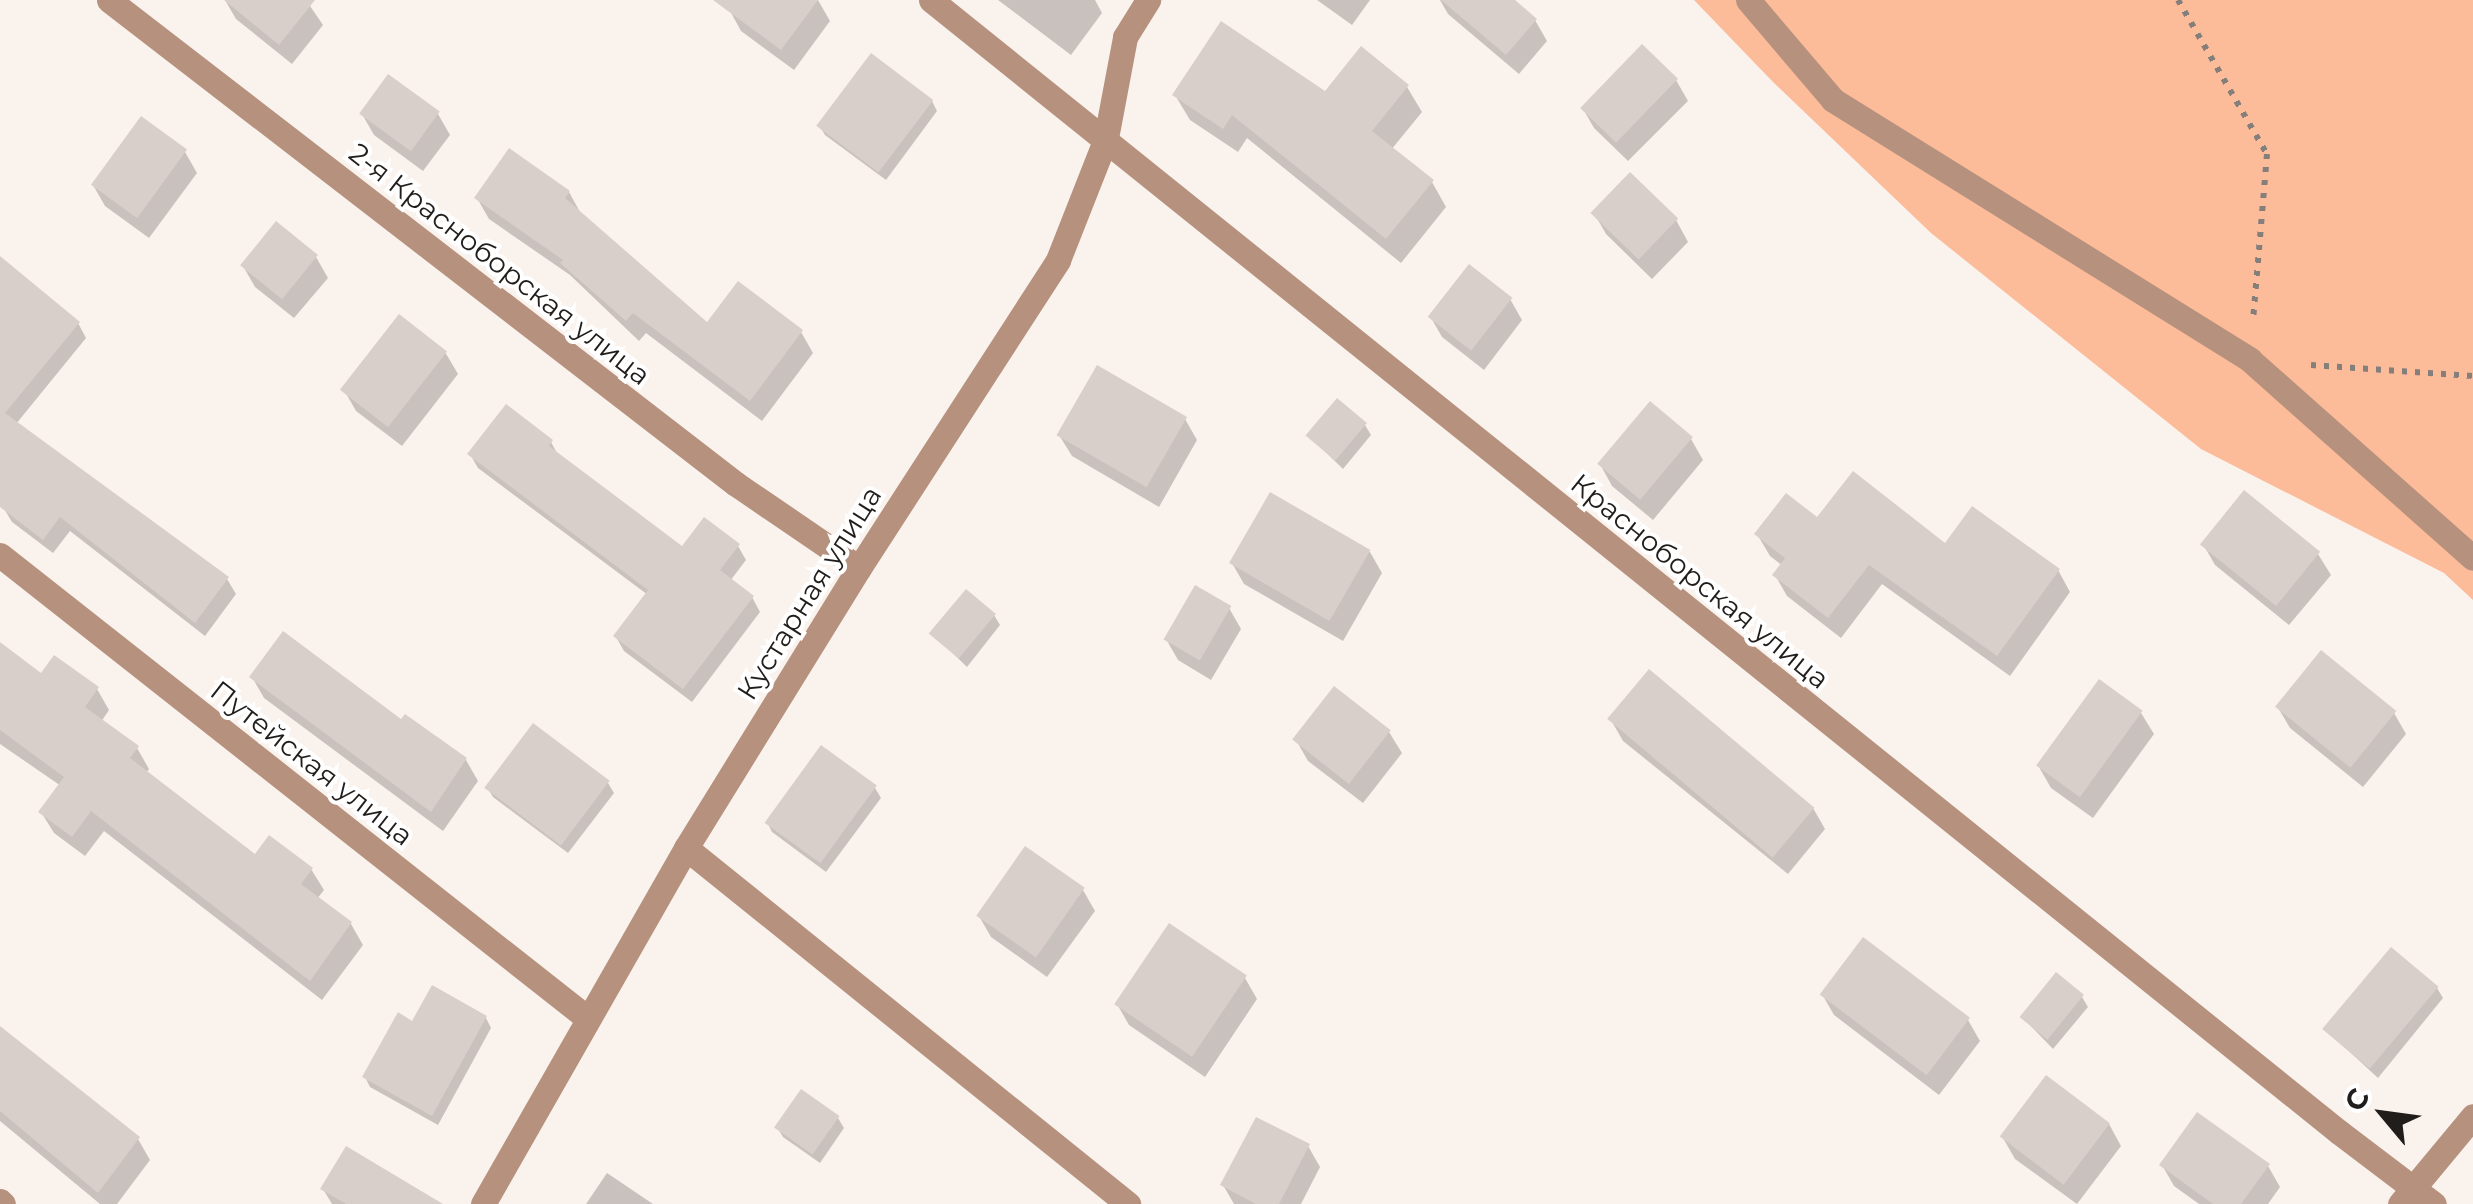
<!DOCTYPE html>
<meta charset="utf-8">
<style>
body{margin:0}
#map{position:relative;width:2473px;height:1204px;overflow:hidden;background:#faf2ed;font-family:Montserrat,sans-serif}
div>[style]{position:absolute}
.green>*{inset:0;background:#fcbb99}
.shadow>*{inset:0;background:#0003}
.building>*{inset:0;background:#d8cfcb;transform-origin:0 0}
.path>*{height:6px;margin-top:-3px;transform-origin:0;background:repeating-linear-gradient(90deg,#847f7b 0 5px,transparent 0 13px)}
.minor>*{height:25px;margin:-12.5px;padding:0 12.5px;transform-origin:12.5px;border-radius:12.5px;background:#b6917e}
span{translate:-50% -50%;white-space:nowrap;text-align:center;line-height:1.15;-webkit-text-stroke:8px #fff;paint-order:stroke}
.street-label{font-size:28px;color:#201d1b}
.north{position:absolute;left:2333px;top:1064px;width:100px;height:100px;-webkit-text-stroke:8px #fff;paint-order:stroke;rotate:299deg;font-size:28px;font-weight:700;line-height:40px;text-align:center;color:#201d1b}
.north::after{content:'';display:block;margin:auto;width:35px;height:45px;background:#201d1b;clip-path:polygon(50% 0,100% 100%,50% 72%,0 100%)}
</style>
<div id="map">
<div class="green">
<i style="clip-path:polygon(1694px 0,2473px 0,2473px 600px,2444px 573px,2201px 449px,1931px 233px,1773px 82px)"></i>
</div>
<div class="shadow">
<i style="clip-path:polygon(225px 0,306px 0,323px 25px,292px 64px,236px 19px)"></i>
<i style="clip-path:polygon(736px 0,818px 0,830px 21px,794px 70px,741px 31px,729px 9px)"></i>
<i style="clip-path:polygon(998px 0,1095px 0,1102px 13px,1071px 55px)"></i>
<i style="clip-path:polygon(1317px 0,1370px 0,1352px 25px)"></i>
<i style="clip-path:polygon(1440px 0,1511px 0,1535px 20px,1547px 41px,1519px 74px,1448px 14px)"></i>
<i style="clip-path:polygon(1676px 80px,1688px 101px,1628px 161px,1594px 128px,1582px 107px)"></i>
<i style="clip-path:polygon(1407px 87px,1422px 112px,1391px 150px,1432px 182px,1446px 207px,1401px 263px,1247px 138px,1238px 152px,1190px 120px,1175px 95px,1326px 94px)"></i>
<i style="clip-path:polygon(932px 101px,937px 111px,886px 180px,825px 135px,819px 125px)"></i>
<i style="clip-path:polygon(362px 114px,438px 114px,450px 135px,423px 171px,374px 135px)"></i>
<i style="clip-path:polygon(185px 152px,197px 173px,149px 238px,105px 206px,93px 185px)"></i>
<i style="clip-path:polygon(569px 192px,581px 214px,707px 326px,801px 332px,813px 353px,762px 421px,646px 333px,639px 341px,570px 275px,489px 219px,477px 198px)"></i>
<i style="clip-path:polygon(1594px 213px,1676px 220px,1688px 242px,1652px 279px,1606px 234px)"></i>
<i style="clip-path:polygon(316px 257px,328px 278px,294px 318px,255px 287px,243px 266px)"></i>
<i style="clip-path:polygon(0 283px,78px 323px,86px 338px,16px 424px,227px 579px,236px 594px,205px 636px,70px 531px,53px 553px,12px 522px,3px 507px,0 475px)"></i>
<i style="clip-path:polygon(1510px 299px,1522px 320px,1484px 370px,1442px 337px,1430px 316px)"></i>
<i style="clip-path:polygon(445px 352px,458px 374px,402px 446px,356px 411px,344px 390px)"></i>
<i style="clip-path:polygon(1185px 419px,1197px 440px,1159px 507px,1072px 456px,1059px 435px)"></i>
<i style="clip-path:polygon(1365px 425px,1371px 435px,1343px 469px,1309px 436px)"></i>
<i style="clip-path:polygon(1691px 439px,1703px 460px,1653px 520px,1612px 486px,1600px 464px)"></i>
<i style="clip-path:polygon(551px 442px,559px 457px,683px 549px,738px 546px,746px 560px,730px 581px,752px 597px,760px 612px,692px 702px,624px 651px,616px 637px,648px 595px,478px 468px,470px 454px)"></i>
<i style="clip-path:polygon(1817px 520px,2058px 570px,2070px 592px,2010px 676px,1882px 584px,1841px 638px,1787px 596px,1775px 575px,1783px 566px,1770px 556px,1757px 534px)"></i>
<i style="clip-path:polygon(2203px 544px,2318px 554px,2331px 575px,2289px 625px,2215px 565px)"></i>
<i style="clip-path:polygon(1370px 552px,1382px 573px,1343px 641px,1244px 584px,1232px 563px)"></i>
<i style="clip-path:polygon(1229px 608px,1241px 629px,1211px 680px,1178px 660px,1166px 639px)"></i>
<i style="clip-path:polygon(994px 615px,1000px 625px,967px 667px,933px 634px)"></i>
<i style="clip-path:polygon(0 645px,42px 677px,97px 689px,109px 710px,101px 722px,137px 748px,149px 769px,146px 773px,255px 858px,311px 869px,324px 890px,317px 899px,351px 924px,363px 945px,322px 1000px,104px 831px,85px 856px,54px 833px,41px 812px,61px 786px,0 744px)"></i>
<i style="clip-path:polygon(252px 677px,466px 760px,478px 781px,443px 831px,264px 698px)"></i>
<i style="clip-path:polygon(2277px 706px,2394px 713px,2406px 734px,2363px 787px,2290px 728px)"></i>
<i style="clip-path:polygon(2141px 713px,2154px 734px,2093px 818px,2051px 788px,2039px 767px)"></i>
<i style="clip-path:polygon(1611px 720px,1813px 808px,1825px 829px,1788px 874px,1623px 741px)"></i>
<i style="clip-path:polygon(1389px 732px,1402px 753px,1363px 803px,1308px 761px,1296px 740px)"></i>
<i style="clip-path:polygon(608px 783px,614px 793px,568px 853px,493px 797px,487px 787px)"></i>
<i style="clip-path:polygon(875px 788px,881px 798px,826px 872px,772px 832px,767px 822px)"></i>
<i style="clip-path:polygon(1083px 890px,1095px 911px,1047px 977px,991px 937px,979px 916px)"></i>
<i style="clip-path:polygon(1245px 978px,1257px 999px,1205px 1077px,1129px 1025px,1117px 1004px)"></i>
<i style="clip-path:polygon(2437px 988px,2443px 998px,2378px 1078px,2326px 1030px)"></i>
<i style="clip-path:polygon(1822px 994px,1968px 1020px,1980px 1041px,1939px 1095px,1834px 1015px)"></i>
<i style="clip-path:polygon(2082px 997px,2088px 1007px,2053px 1049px,2022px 1017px)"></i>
<i style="clip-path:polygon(486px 1018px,491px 1028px,438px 1125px,370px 1087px,365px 1077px,413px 1024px)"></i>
<i style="clip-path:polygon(0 1035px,138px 1139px,150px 1160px,117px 1204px,100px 1204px,0 1121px)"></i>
<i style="clip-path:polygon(838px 1118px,844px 1128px,820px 1163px,783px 1137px,777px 1127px)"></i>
<i style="clip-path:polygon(2109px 1124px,2121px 1146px,2077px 1204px,2015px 1159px,2003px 1138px)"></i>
<i style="clip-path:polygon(1308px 1146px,1320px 1167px,1301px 1204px,1234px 1204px,1223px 1185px)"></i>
<i style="clip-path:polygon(2162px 1165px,2268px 1166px,2280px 1187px,2268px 1204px,2199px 1204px,2174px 1186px)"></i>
<i style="clip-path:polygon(607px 1173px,653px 1204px,586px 1204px)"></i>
<i style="clip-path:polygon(323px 1189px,417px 1204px,332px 1204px)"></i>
</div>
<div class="building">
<i style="clip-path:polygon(224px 0,315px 0,279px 45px)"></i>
<i style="clip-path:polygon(713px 0,818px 0,781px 50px)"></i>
<i style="clip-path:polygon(1441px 0,1515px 0,1537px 19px,1506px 55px)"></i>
<i style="clip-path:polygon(1221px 21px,1325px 91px,1361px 46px,1409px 85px,1372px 131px,1434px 180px,1386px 239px,1232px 115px,1223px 129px,1172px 95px)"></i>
<i style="left:1642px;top:44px;width:50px;height:89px;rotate:44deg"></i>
<i style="left:871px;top:53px;width:78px;height:91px;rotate:37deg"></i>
<i style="left:388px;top:74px;width:64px;height:49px;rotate:36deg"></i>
<i style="left:141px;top:116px;width:57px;height:85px;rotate:36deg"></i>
<i style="clip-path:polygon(509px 148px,570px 191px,565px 198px,707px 322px,738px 281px,803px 330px,750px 401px,633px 313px,626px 321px,560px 263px,563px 260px,474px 198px)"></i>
<i style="left:1630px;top:172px;width:67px;height:57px;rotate:44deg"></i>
<i style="left:276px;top:221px;width:54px;height:57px;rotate:39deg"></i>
<i style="clip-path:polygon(0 256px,80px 322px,5px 413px,229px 577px,195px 623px,60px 517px,43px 540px,0 507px)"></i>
<i style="left:1469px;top:264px;width:55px;height:67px;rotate:38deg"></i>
<i style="left:399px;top:314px;width:61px;height:96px;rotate:38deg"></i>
<i style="left:1097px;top:365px;width:104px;height:81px;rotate:30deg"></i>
<i style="left:1337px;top:398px;width:39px;height:49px;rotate:40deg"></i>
<i style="left:1650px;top:401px;width:56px;height:82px;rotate:40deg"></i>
<i style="clip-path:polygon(506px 404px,553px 440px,549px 446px,682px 546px,704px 517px,740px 544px,720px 570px,754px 596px,683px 689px,613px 636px,648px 590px,467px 454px)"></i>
<i style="clip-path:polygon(1853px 471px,1945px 543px,1972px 506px,2060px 569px,1997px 656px,1869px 565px,1828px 618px,1772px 575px,1785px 558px,1754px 534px,1786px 493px,1817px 517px)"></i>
<i style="left:2244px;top:490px;width:98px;height:70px;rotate:39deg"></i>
<i style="left:1270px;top:492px;width:116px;height:82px;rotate:30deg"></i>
<i style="left:1195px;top:585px;width:42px;height:63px;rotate:30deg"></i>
<i style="left:966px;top:589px;width:39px;height:58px;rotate:40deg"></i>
<i style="clip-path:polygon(283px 631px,401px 719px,405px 714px,467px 758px,431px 812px,249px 677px)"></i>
<i style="clip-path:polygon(0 642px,41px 673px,54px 655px,99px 687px,85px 707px,139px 746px,130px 758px,255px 854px,269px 835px,313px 868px,301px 884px,352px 922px,310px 981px,91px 811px,72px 837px,38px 812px,64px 777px,0 730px)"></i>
<i style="left:2321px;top:650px;width:97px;height:73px;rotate:39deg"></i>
<i style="left:1649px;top:669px;width:216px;height:65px;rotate:40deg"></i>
<i style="left:2099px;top:679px;width:54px;height:107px;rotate:36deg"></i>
<i style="left:1334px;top:686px;width:72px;height:68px;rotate:38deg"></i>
<i style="left:533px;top:723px;width:96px;height:81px;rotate:37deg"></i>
<i style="left:821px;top:745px;width:69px;height:96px;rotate:36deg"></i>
<i style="left:1025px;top:846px;width:73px;height:85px;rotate:35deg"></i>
<i style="left:1169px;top:923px;width:94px;height:98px;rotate:34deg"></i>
<i style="left:1863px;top:937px;width:134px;height:72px;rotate:37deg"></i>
<i style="left:2391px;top:947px;width:62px;height:107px;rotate:40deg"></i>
<i style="left:2056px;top:972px;width:36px;height:58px;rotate:39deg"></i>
<i style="clip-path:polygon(432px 985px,487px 1016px,432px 1116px,362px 1077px,398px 1012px,412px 1021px)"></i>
<i style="clip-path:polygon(0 1026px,140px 1137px,98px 1193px,0 1111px)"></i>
<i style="left:2046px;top:1075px;width:80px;height:77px;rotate:37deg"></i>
<i style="left:801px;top:1089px;width:47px;height:47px;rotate:35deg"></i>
<i style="clip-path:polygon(2197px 1112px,2270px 1164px,2241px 1204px,2213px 1204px,2159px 1165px)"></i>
<i style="clip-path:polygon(1256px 1117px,1310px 1144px,1279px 1204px,1256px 1204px,1220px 1185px)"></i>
<i style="clip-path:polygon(346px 1146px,443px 1204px,346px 1204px,320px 1189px)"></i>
</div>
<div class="path">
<i style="left:2178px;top:0;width:178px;rotate:60deg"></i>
<i style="left:2267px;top:154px;width:167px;rotate:94.8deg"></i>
<i style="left:2311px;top:365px;width:162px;rotate:3.9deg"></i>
</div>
<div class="minor">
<i style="left:109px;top:0;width:792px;rotate:37.67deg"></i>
<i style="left:736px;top:484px;width:149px;rotate:34.3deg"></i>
<i style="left:931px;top:0;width:1807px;rotate:38.8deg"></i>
<i style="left:2339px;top:1132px;width:119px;rotate:37.2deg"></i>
<i style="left:1748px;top:0;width:131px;rotate:49.6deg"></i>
<i style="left:1833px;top:100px;width:491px;rotate:31.9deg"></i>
<i style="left:2250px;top:360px;width:298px;rotate:41.6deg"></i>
<i style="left:0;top:555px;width:748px;rotate:38.26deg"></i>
<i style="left:686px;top:848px;width:568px;rotate:38.85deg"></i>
<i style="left:0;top:1201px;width:4px;rotate:45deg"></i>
<i style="left:483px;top:1204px;width:410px;rotate:-60.3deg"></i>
<i style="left:686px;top:848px;width:329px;rotate:-58.3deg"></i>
<i style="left:859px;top:568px;width:367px;rotate:-57.1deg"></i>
<i style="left:1058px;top:260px;width:131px;rotate:-68.5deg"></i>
<i style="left:1106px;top:138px;width:103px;rotate:-79.3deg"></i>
<i style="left:1125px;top:37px;width:44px;rotate:-58.1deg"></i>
<i style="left:2400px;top:1204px;width:114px;rotate:-50.3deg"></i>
</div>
<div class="street-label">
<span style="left:500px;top:264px;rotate:38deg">2-я Красноборская улица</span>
<span style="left:1700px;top:581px;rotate:39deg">Красноборская улица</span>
<span style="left:809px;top:593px;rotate:-58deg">Кустарная улица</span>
<span style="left:312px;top:763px;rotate:38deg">Путейская улица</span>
</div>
<div class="north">С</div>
</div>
